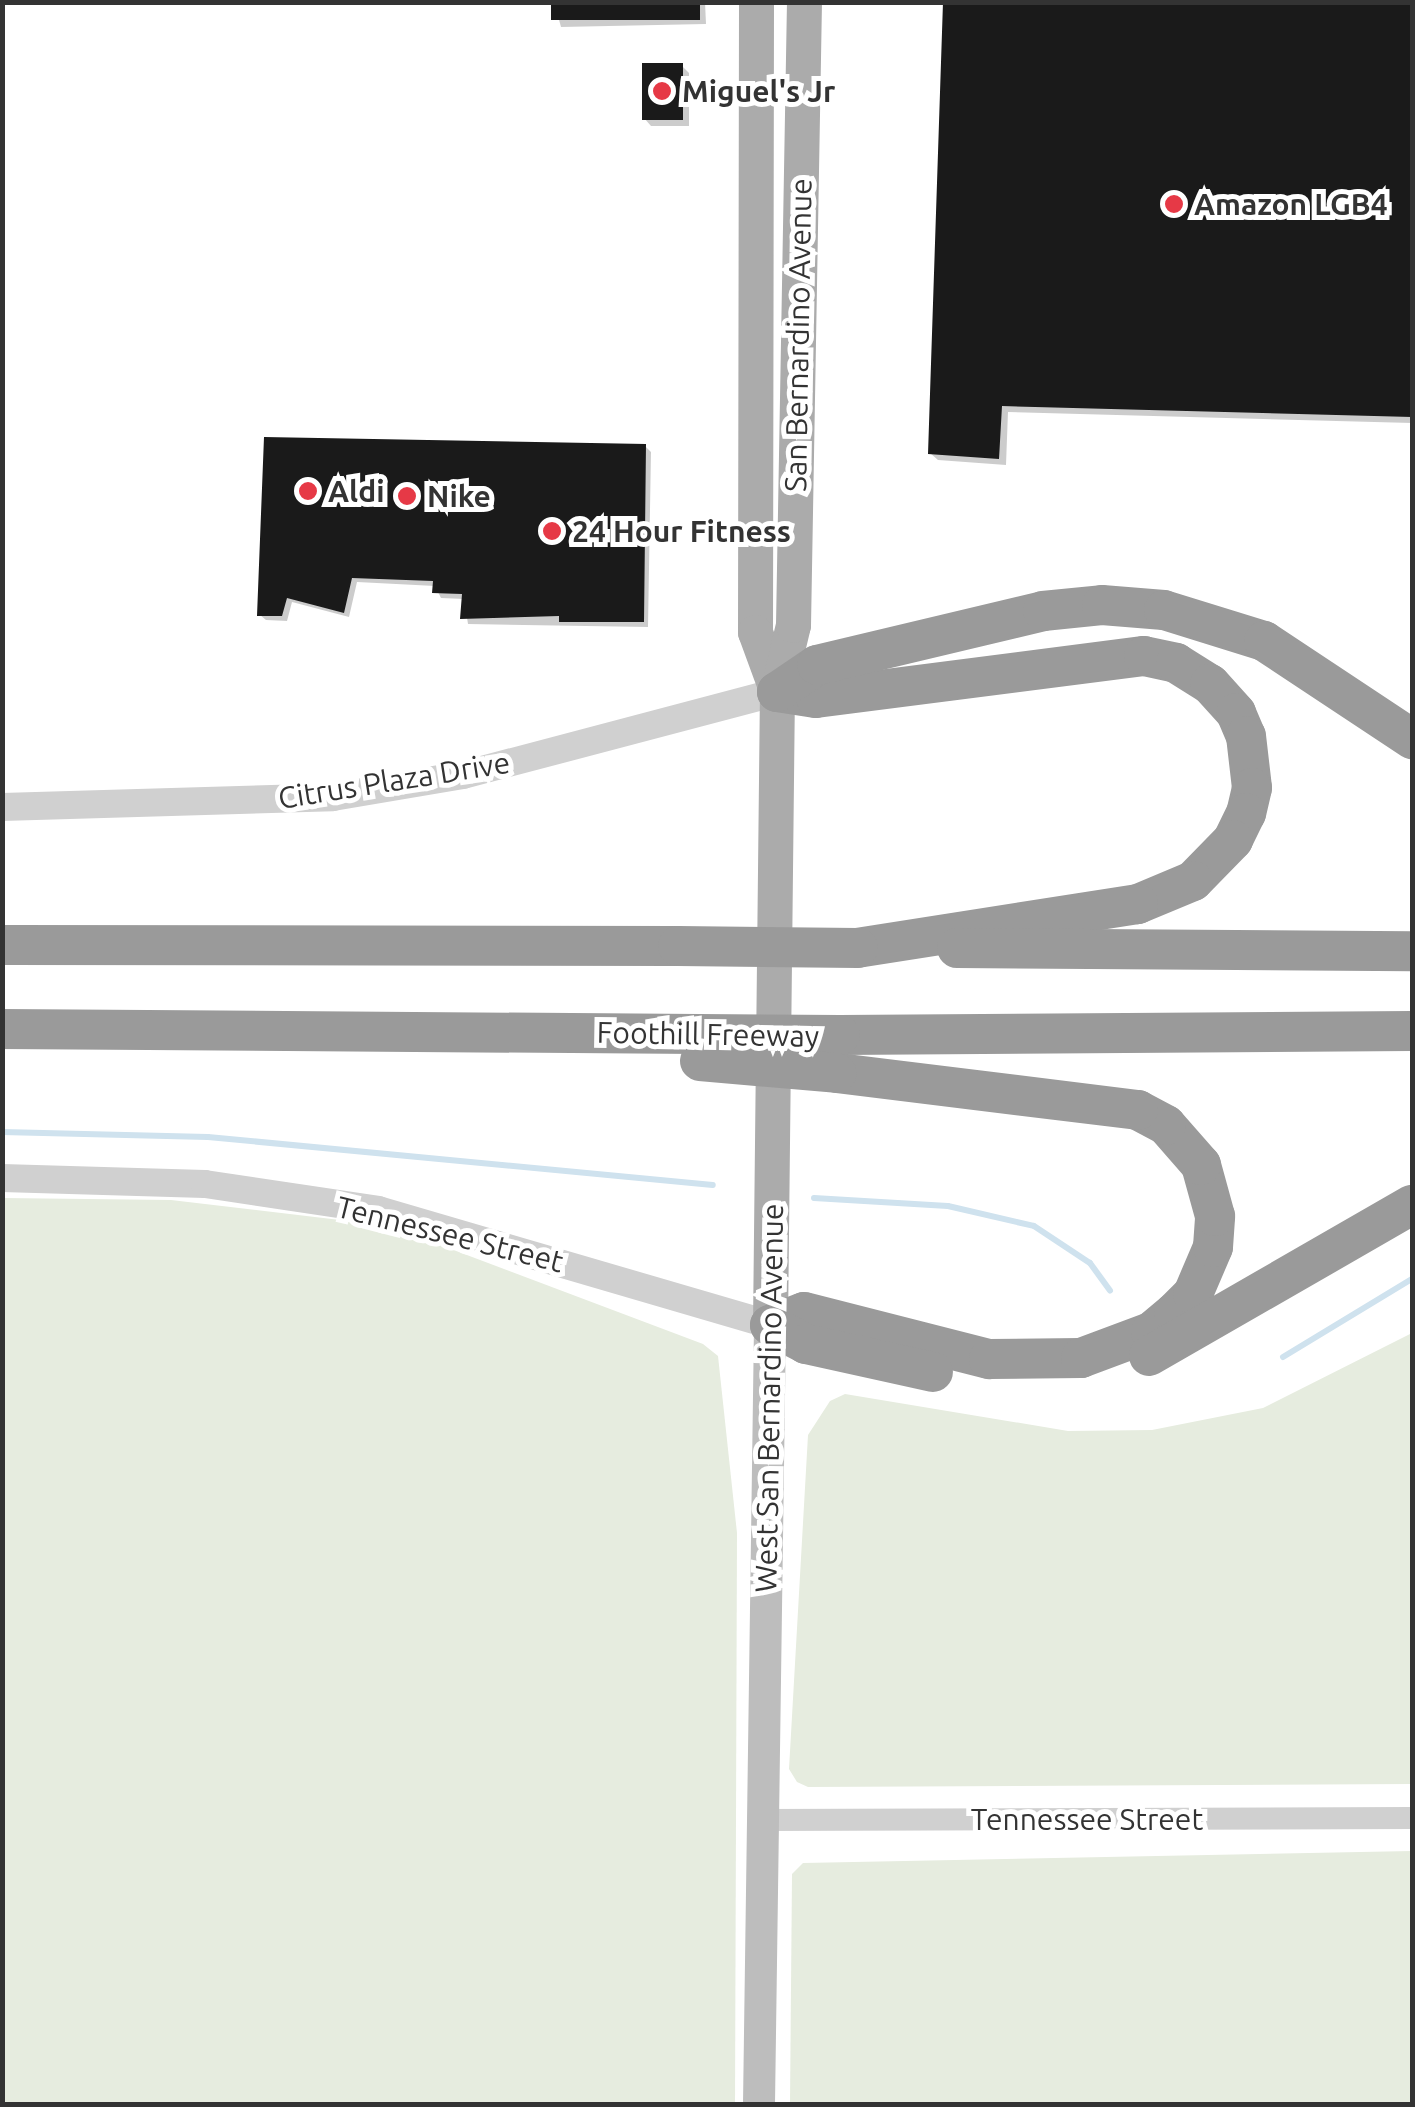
<!DOCTYPE html>
<style>
body{margin:0}
#map{position:relative;width:1415px;height:2107px;overflow:hidden;background:#fff;font-family:Ubuntu,sans-serif}
div>[style]{position:absolute}
.green>*{inset:0;background:#e6ecdf}
.shadow>*{inset:0;background:#0003}
.stream>*{height:6px;margin:-3px;padding:0 3px;transform-origin:3px;border-radius:3px;background:#cfe2ee}
.building>*{inset:0;background:#1a1a1a;transform-origin:0 0}
.minor>*{height:22px;margin:-11px;padding:0 11px;transform-origin:11px;border-radius:11px;background:#d0d0d0}
.tertiary>*{height:28px;margin:-14px;padding:0 14px;transform-origin:14px;border-radius:14px;background:#d0d0d0}
.secondary>*{height:32px;margin:-16px;padding:0 16px;transform-origin:16px;border-radius:16px;background:#bdbdbd}
.primary>*{height:35px;margin:-17.5px;padding:0 17.5px;transform-origin:17.5px;border-radius:17.5px;background:#ababab}
.motorway>*{height:40px;margin:-20px;padding:0 20px;transform-origin:20px;border-radius:20px;background:#9a9a9a}
.motorway-bridge>*{height:40px;margin:-20px;padding:0 20px;transform-origin:20px;border-radius:20px;background:#9a9a9a}
.dots>*{width:28px;height:28px;translate:-50% -50%;box-sizing:border-box;border:5px solid #fff;border-radius:50%}
span{translate:-50% -50%;white-space:nowrap;text-align:center;line-height:1.15;-webkit-text-stroke:10px #fff;paint-order:stroke}
.poi-label{font-size:30px;color:#333;font-weight:700}
.left{translate:0 -50%;text-align:left}
.street-label{font-size:30px;color:#333}
.frame{position:absolute;inset:0;border:5px solid #333;pointer-events:none}
</style>
<div id="map">
<div class="green">
<i style="clip-path:polygon(3px 1198px,171px 1200px,340px 1220px,435px 1243px,703px 1344px,718px 1356px,737px 1533px,735px 2104px,3px 2104px)"></i>
<i style="clip-path:polygon(1412px 1333px,1412px 1784px,808px 1787px,797px 1782px,789px 1769px,808px 1435px,830px 1401px,845px 1394px,1068px 1431px,1152px 1430px,1263px 1408px)"></i>
<i style="clip-path:polygon(1412px 1851px,1412px 2104px,790px 2104px,792px 1874px,803px 1863px)"></i>
</div>
<div class="shadow">
<i style="clip-path:polygon(554px 2px,705px 2px,706px 24px,561px 27px)"></i>
<i style="clip-path:polygon(945px 2px,1412px 2px,1412px 423px,1008px 412px,1006px 465px,938px 460px,930px 453px)"></i>
<i style="clip-path:polygon(682px 66px,689px 73px,689px 126px,651px 126px,644px 118px)"></i>
<i style="clip-path:polygon(267px 440px,645px 446px,651px 452px,648px 627px,468px 624px,464px 599px,441px 598px,435px 586px,357px 582px,349px 617px,292px 602px,287px 621px,266px 620px,260px 615px)"></i>
</div>
<div class="stream">
<i style="left:2px;top:1132px;width:206px;rotate:1.4deg"></i>
<i style="left:208px;top:1137px;width:507px;rotate:5.43deg"></i>
<i style="left:814px;top:1198px;width:134px;rotate:3.4deg"></i>
<i style="left:948px;top:1206px;width:88px;rotate:13.1deg"></i>
<i style="left:1034px;top:1226px;width:67px;rotate:33.5deg"></i>
<i style="left:1090px;top:1263px;width:34px;rotate:54deg"></i>
<i style="left:1283px;top:1357px;width:151px;rotate:-31.2deg"></i>
</div>
<div class="building">
<i style="left:551px;top:2px;width:149px;height:18px"></i>
<i style="clip-path:polygon(943px 2px,1412px 2px,1412px 417px,1002px 406px,999px 459px,928px 454px)"></i>
<i style="left:642px;top:63px;width:41px;height:57px"></i>
<i style="clip-path:polygon(264px 437px,646px 444px,644px 622px,559px 622px,559px 616px,460px 619px,462px 594px,432px 593px,433px 581px,352px 578px,344px 613px,287px 598px,282px 616px,257px 616px)"></i>
</div>
<div class="minor">
<i style="left:762px;top:1820px;width:650px;rotate:-0.18deg"></i>
</div>
<div class="tertiary">
<i style="left:2px;top:807px;width:331px;rotate:-1.7deg"></i>
<i style="left:333px;top:797px;width:132px;rotate:-9.6deg"></i>
<i style="left:463px;top:775px;width:325px;rotate:-14.8deg"></i>
<i style="left:2px;top:1178px;width:203px;rotate:1.7deg"></i>
<i style="left:205px;top:1184px;width:175px;rotate:8.5deg"></i>
<i style="left:378px;top:1210px;width:409px;rotate:16.3deg"></i>
</div>
<div class="secondary">
<i style="left:759px;top:2104px;width:779px;rotate:-89.19deg"></i>
</div>
<div class="primary">
<i style="left:756px;top:2px;width:630px;rotate:90.09deg"></i>
<i style="left:755px;top:632px;width:64px;rotate:69.9deg"></i>
<i style="left:770px;top:1325px;width:633px;rotate:-89.37deg"></i>
<i style="left:777px;top:692px;width:69px;rotate:-76.6deg"></i>
<i style="left:793px;top:625px;width:623px;rotate:-88.99deg"></i>
</div>
<div class="motorway">
<i style="left:777px;top:692px;width:39px;rotate:9deg"></i>
<i style="left:816px;top:698px;width:331px;rotate:-7.3deg"></i>
<i style="left:1144px;top:656px;width:33px;rotate:12deg"></i>
<i style="left:1176px;top:663px;width:40px;rotate:32deg"></i>
<i style="left:1210px;top:684px;width:39px;rotate:48deg"></i>
<i style="left:1236px;top:713px;width:25px;rotate:67deg"></i>
<i style="left:1246px;top:736px;width:52px;rotate:83.4deg"></i>
<i style="left:1252px;top:788px;width:26px;rotate:103deg"></i>
<i style="left:1246px;top:813px;width:30px;rotate:116deg"></i>
<i style="left:1233px;top:840px;width:57px;rotate:134.3deg"></i>
<i style="left:1193px;top:881px;width:60px;rotate:157.3deg"></i>
<i style="left:1138px;top:904px;width:283px;rotate:171.1deg"></i>
<i style="left:777px;top:692px;width:48px;rotate:-34deg"></i>
<i style="left:817px;top:665px;width:232px;rotate:-13.4deg"></i>
<i style="left:1043px;top:611px;width:59px;rotate:-5.8deg"></i>
<i style="left:1102px;top:605px;width:62px;rotate:4.6deg"></i>
<i style="left:1164px;top:610px;width:105px;rotate:17.2deg"></i>
<i style="left:1264px;top:641px;width:178px;rotate:33.5deg"></i>
<i style="left:2px;top:945px;width:676px;rotate:0.08deg"></i>
<i style="left:957px;top:948px;width:455px;rotate:0.4deg"></i>
<i style="left:2px;top:1029px;width:697px;rotate:0.41deg"></i>
<i style="left:840px;top:1035px;width:572px;rotate:-0.4deg"></i>
<i style="left:770px;top:1325px;width:36px;rotate:-21deg"></i>
<i style="left:804px;top:1312px;width:191px;rotate:14.3deg"></i>
<i style="left:989px;top:1359px;width:92px;rotate:-0.6deg"></i>
<i style="left:1081px;top:1358px;width:75px;rotate:-20.4deg"></i>
<i style="left:1151px;top:1332px;width:30px;rotate:-40deg"></i>
<i style="left:1174px;top:1313px;width:27px;rotate:-45deg"></i>
<i style="left:1193px;top:1294px;width:51px;rotate:-66.9deg"></i>
<i style="left:1213px;top:1247px;width:31px;rotate:-86deg"></i>
<i style="left:1215px;top:1216px;width:53px;rotate:-105.4deg"></i>
<i style="left:1201px;top:1165px;width:53px;rotate:-131.2deg"></i>
<i style="left:1166px;top:1125px;width:32px;rotate:-152deg"></i>
<i style="left:1138px;top:1110px;width:304px;rotate:-173deg"></i>
<i style="left:770px;top:1325px;width:41px;rotate:27.8deg"></i>
<i style="left:806px;top:1344px;width:130px;rotate:12.4deg"></i>
<i style="left:1149px;top:1356px;width:303px;rotate:-29.9deg"></i>
</div>
<div class="motorway-bridge">
<i style="left:678px;top:946px;width:180px;rotate:0.6deg"></i>
<i style="left:699px;top:1034px;width:141px;rotate:0.4deg"></i>
<i style="left:700px;top:1061px;width:137px;rotate:5deg"></i>
</div>
<div class="dots">
<i style="left:662px;top:91px;background:#e63946"></i>
<i style="left:1174px;top:204px;background:#e63946"></i>
<i style="left:308px;top:491px;background:#e63946"></i>
<i style="left:407px;top:496px;background:#e63946"></i>
<i style="left:552px;top:531px;background:#e63946"></i>
</div>
<div class="poi-label">
<span class="left" style="left:682px;top:91px">Miguel's Jr</span>
<span class="left" style="left:1194px;top:204px">Amazon LGB4</span>
<span class="left" style="left:328px;top:491px">Aldi</span>
<span class="left" style="left:427px;top:496px">Nike</span>
<span class="left" style="left:572px;top:531px">24 Hour Fitness</span>
</div>
<div class="street-label">
<span style="left:798px;top:335px;rotate:-89deg">San Bernardino Avenue</span>
<span style="left:394px;top:780px;rotate:-9deg">Citrus Plaza Drive</span>
<span style="left:708px;top:1034px;rotate:1deg">Foothill Freeway</span>
<span style="left:450px;top:1234px;rotate:14deg">Tennessee Street</span>
<span style="left:769px;top:1398px;rotate:-89deg">West San Bernardino Avenue</span>
<span style="left:1087px;top:1819px">Tennessee Street</span>
</div>
<div class="frame"></div>
</div>
